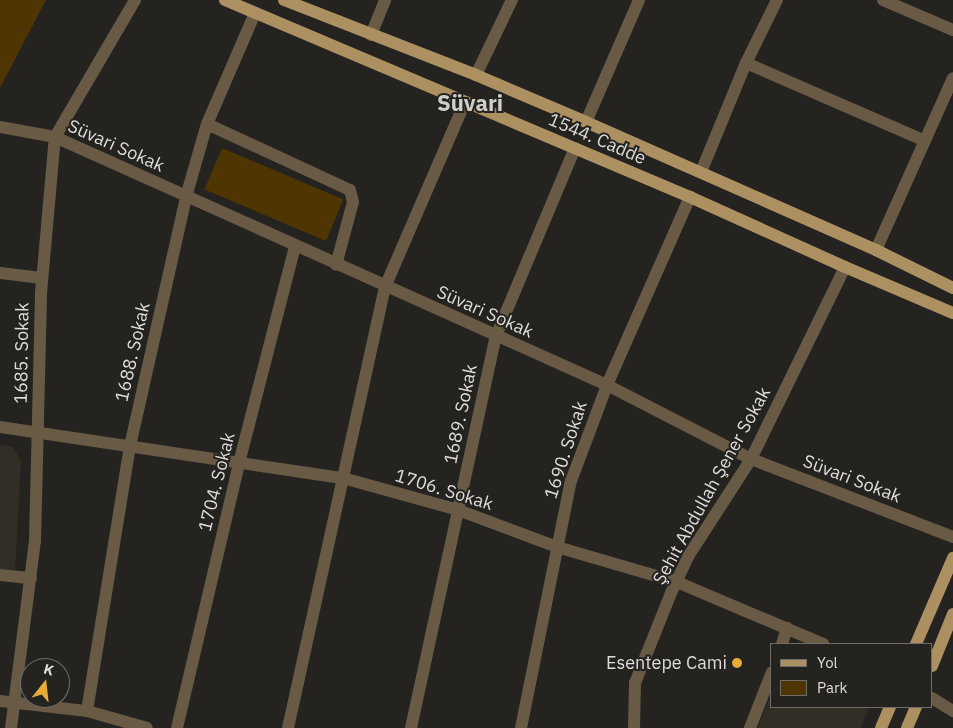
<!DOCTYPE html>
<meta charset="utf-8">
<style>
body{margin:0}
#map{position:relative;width:953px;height:728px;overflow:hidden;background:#252320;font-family:"IBM Plex Sans",sans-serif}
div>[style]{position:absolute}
.built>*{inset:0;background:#322d25}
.green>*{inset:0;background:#4e3502;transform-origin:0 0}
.minor>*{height:12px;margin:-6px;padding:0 6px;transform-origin:6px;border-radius:6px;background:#685a44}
.major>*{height:12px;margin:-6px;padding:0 6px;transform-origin:6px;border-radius:6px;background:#ad9061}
.dots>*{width:14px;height:14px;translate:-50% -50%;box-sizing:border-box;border:2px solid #252320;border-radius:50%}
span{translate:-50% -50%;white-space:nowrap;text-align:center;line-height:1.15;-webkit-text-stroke:4px #252320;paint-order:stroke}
.street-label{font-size:18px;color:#dfdedc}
.poi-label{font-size:18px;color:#dfdedc}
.right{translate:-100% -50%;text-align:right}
.district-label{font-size:22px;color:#d0ceca;font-weight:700}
.legend{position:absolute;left:770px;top:643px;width:162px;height:65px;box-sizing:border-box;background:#252320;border:1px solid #6f6e6b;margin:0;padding:6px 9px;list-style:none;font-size:15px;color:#dfdedc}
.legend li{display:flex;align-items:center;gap:10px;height:25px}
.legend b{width:25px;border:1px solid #6f6e6b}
.north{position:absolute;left:20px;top:658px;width:50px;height:50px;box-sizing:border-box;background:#252320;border:1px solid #6f6e6b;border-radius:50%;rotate:16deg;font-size:14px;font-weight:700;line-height:20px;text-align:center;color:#dfdedc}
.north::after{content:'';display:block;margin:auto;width:18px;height:22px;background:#e9ab38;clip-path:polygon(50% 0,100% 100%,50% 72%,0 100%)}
</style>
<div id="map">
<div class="built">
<i style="clip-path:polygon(0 445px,12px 447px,21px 460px,15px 571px,0 569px)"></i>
<i style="clip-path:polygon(772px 692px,772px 707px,869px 707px,861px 728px,758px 728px)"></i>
</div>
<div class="green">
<i style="clip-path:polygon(0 0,46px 0,0 88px)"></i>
<i style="left:222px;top:148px;width:132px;height:45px;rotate:23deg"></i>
</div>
<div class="minor">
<i style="left:883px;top:0;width:76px;rotate:23.2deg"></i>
<i style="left:371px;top:35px;width:38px;rotate:-68deg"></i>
<i style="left:746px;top:63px;width:195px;rotate:23.5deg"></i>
<i style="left:476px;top:75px;width:83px;rotate:-64.4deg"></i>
<i style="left:586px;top:122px;width:133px;rotate:-66.5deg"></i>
<i style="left:207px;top:124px;width:157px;rotate:24.8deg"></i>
<i style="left:350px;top:190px;width:12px;rotate:76deg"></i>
<i style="left:353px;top:202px;width:65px;rotate:105.1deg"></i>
<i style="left:0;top:127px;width:56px;rotate:10.3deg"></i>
<i style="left:55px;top:137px;width:605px;rotate:24.19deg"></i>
<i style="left:607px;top:385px;width:162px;rotate:27.2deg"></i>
<i style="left:751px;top:459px;width:217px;rotate:21.1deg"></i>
<i style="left:701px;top:172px;width:118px;rotate:-67.6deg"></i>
<i style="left:746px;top:63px;width:70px;rotate:-63.8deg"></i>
<i style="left:876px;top:250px;width:188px;rotate:-65.9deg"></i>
<i style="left:0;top:273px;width:42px;rotate:6.8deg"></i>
<i style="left:0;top:427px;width:347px;rotate:8.5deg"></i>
<i style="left:343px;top:478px;width:119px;rotate:15.5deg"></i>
<i style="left:458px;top:510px;width:106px;rotate:20.5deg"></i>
<i style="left:557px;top:547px;width:125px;rotate:16.3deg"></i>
<i style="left:677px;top:582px;width:159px;rotate:23deg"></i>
<i style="left:0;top:575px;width:31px;rotate:6deg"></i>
<i style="left:782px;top:644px;width:17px;rotate:-73deg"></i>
<i style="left:932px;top:698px;width:25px;rotate:32deg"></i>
<i style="left:0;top:701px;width:88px;rotate:6.6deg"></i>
<i style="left:87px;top:711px;width:62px;rotate:15.8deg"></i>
<i style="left:87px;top:711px;width:268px;rotate:-80.8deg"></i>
<i style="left:130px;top:446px;width:255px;rotate:-77.3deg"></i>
<i style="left:186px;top:197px;width:76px;rotate:-74deg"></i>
<i style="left:207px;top:124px;width:121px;rotate:-66.6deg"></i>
<i style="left:11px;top:728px;width:189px;rotate:-82.7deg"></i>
<i style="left:35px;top:541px;width:248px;rotate:-88.6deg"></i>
<i style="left:41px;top:293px;width:157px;rotate:-84.9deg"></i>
<i style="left:55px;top:137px;width:159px;rotate:-59.7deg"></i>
<i style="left:177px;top:728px;width:272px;rotate:-76.8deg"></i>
<i style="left:239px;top:463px;width:224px;rotate:-75.5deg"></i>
<i style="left:288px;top:728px;width:452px;rotate:-77.6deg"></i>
<i style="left:385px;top:287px;width:202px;rotate:-66.6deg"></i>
<i style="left:411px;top:728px;width:401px;rotate:-77.8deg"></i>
<i style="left:496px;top:336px;width:204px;rotate:-67.2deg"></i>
<i style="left:521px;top:728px;width:252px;rotate:-78.6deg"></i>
<i style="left:571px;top:481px;width:103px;rotate:-69.4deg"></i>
<i style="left:607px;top:385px;width:206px;rotate:-66.2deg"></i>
<i style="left:634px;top:728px;width:45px;rotate:-88.7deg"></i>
<i style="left:635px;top:683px;width:97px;rotate:-68.2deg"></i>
<i style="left:671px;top:593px;width:42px;rotate:-64.7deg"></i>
<i style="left:689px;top:555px;width:114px;rotate:-57.1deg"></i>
<i style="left:751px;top:459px;width:214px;rotate:-63.9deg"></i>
<i style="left:750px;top:728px;width:60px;rotate:-68.6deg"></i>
</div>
<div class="major">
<i style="left:225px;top:0;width:505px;rotate:22.96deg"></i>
<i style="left:690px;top:197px;width:170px;rotate:24.3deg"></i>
<i style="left:845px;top:267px;width:117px;rotate:23.1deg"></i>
<i style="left:284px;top:0;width:206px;rotate:21.3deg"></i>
<i style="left:476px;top:75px;width:120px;rotate:23.1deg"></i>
<i style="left:586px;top:122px;width:317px;rotate:23.8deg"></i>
<i style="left:876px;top:250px;width:86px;rotate:26.3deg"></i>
<i style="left:916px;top:644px;width:94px;rotate:-66.7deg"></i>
<i style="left:932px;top:666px;width:56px;rotate:-68deg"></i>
<i style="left:881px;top:728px;width:23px;rotate:-67deg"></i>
<i style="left:907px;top:728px;width:23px;rotate:-67deg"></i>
</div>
<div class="dots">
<i style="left:737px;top:663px;background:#e9ab38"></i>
</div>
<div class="street-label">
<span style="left:597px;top:139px;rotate:23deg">1544. Cadde</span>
<span style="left:116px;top:146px;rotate:24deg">Süvari Sokak</span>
<span style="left:485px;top:312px;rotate:24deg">Süvari Sokak</span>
<span style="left:133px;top:352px;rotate:-77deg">1688. Sokak</span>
<span style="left:22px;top:353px;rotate:-89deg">1685. Sokak</span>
<span style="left:461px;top:414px;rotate:-78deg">1689. Sokak</span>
<span style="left:566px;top:450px;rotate:-72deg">1690. Sokak</span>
<span style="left:852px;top:479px;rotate:21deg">Süvari Sokak</span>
<span style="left:217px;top:482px;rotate:-76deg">1704. Sokak</span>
<span style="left:712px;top:486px;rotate:-61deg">Şehit Abdullah Şener Sokak</span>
<span style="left:444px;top:490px;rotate:17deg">1706. Sokak</span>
</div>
<div class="poi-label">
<span class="right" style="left:727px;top:663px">Esentepe Cami</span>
</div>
<div class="district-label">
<span style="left:470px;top:103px">Süvari</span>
</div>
<ul class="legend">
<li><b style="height:6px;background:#ad9061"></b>Yol</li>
<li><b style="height:14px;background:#4e3502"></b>Park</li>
</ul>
<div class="north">K</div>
</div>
